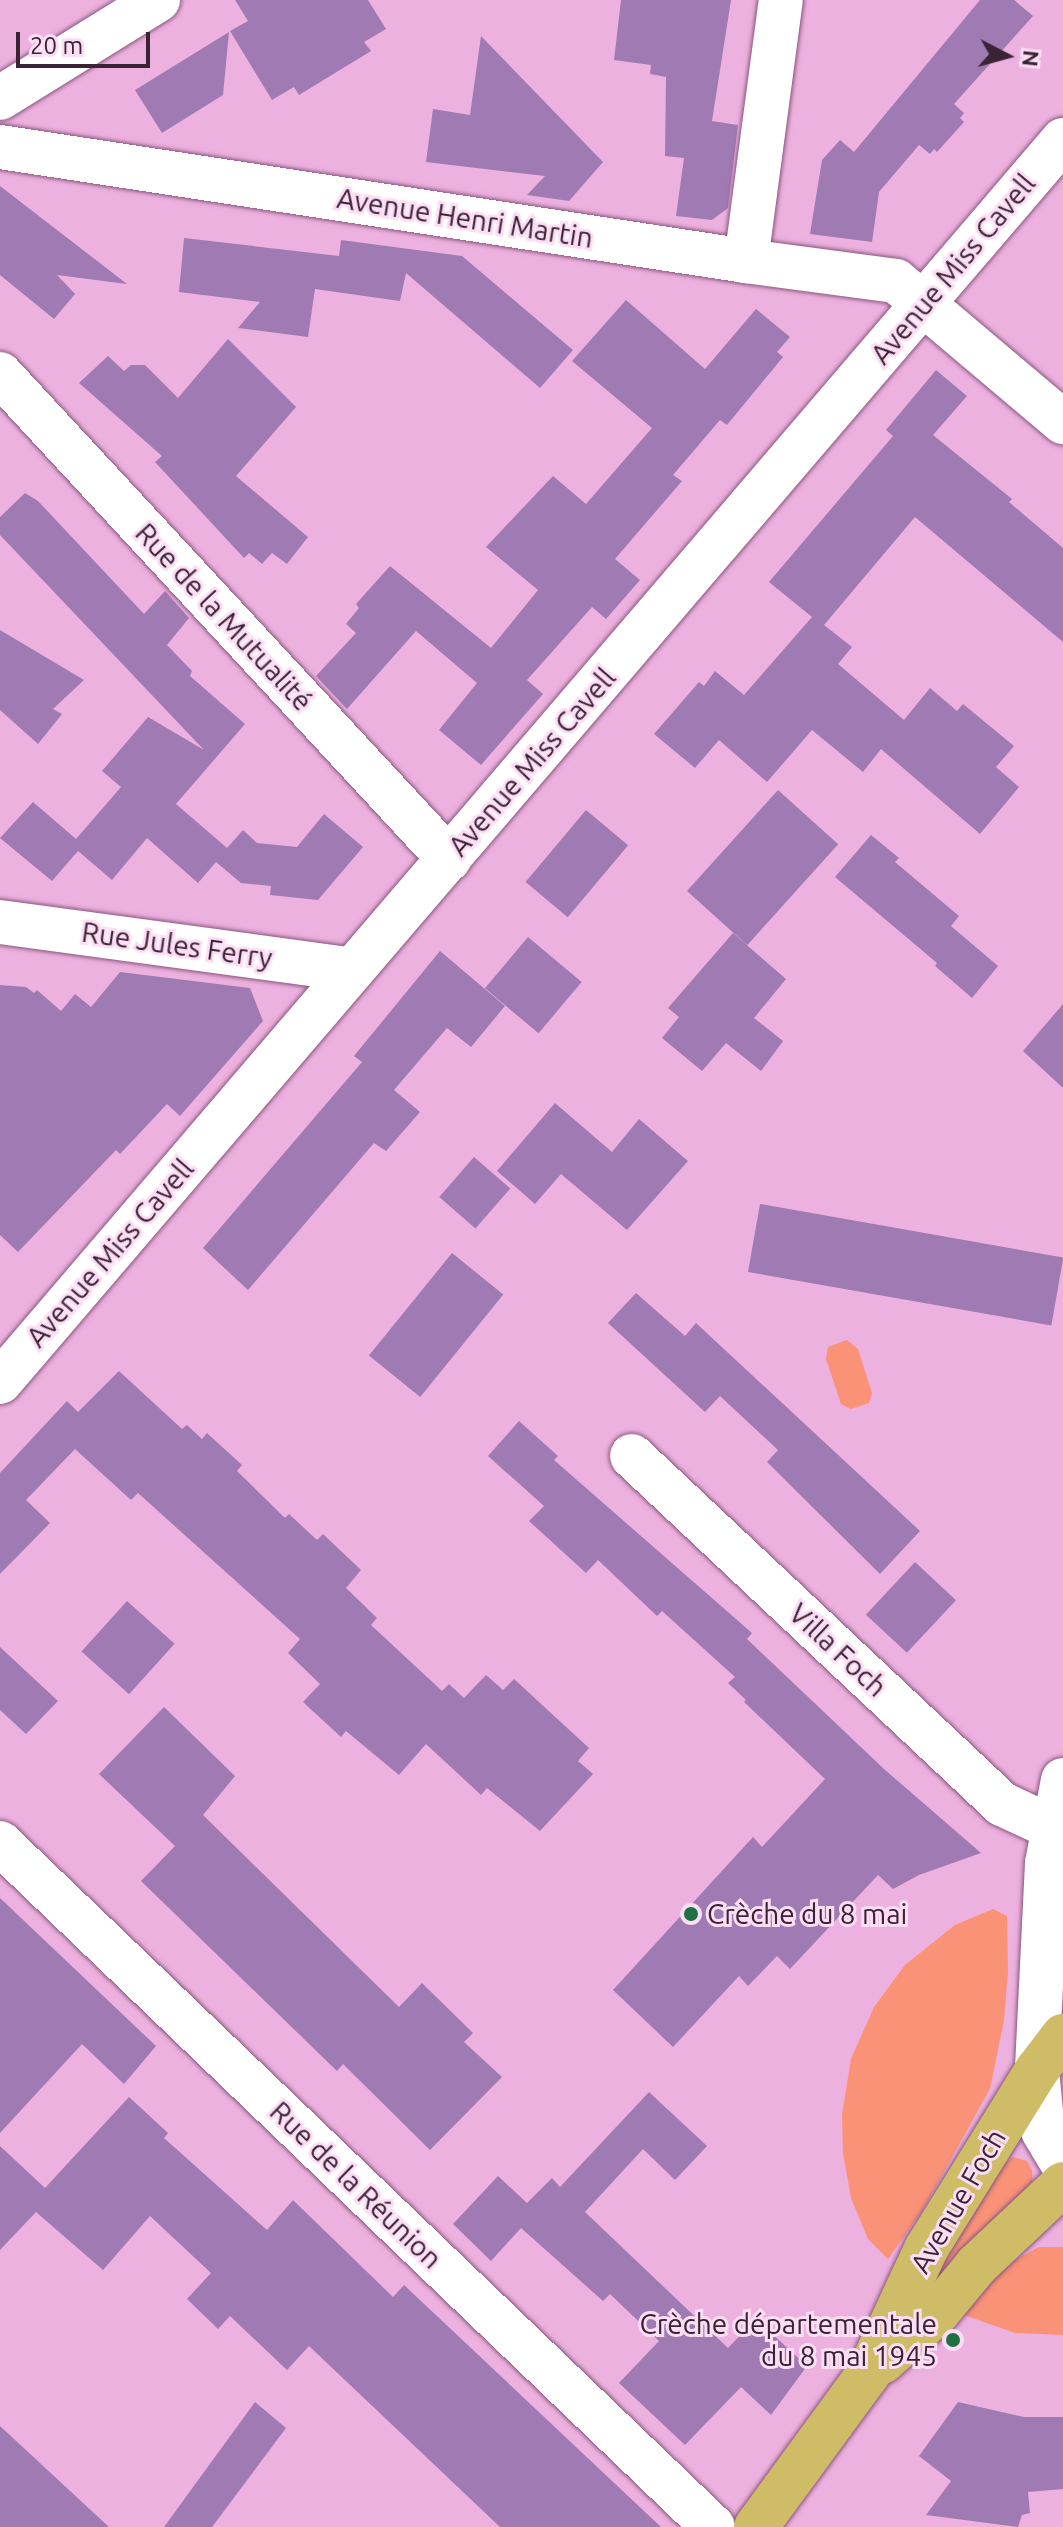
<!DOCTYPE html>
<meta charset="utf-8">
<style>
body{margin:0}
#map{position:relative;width:1063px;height:2527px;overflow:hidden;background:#edb1df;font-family:Ubuntu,sans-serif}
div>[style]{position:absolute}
.green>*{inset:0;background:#fa9278}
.building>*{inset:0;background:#a07ab2;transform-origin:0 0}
.roads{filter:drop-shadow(0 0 2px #8a557f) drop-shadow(0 0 2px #8a557f)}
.minor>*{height:44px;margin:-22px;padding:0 22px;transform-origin:22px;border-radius:22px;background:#fff}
.major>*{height:44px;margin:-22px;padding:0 22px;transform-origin:22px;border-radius:22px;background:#cebc67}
.dots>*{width:22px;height:22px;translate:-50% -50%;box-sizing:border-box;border:4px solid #fcddf4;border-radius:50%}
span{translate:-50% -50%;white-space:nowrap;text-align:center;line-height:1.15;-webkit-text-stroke:6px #fcddf4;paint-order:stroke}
.street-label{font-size:28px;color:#3a2335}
.poi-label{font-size:28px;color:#3a2335}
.left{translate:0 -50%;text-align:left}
.right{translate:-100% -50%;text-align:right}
.north{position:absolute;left:967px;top:16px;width:80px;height:80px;-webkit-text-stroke:6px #fcddf4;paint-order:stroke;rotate:96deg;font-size:22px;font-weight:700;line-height:32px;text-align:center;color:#3a2335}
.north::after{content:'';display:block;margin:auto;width:28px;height:36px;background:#3a2335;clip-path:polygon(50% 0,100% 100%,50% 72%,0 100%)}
.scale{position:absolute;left:16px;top:32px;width:134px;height:36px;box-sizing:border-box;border:4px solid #3a2335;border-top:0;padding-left:10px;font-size:24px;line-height:28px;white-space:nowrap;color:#3a2335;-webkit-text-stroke:6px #fcddf4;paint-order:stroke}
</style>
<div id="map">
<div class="green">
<i style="clip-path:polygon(847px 1340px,858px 1349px,872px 1393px,869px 1403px,851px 1409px,841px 1404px,826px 1359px,828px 1347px)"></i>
<i style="clip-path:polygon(993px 1909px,1007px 1916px,1008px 1972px,1004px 2020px,990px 2089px,922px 2211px,888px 2259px,868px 2239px,851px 2198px,843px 2153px,842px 2115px,851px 2059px,874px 2007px,905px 1965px,955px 1925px)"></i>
<i style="clip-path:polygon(1013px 2157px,1027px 2161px,1032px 2170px,1033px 2190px,932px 2290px,927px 2287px,1007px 2161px)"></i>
<i style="clip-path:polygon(1039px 2247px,1063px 2247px,1063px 2335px,1015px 2333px,964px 2315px,1008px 2264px)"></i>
</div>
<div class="building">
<i style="clip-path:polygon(235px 0,368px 0,386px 29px,364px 42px,371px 51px,299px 95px,294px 87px,272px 100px,230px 31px,248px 21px)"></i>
<i style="clip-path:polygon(621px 0,731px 0,712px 121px,738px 125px,728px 208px,712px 220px,676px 216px,684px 158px,665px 156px,666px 77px,650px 74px,651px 65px,614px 60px)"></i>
<i style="clip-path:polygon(980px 0,1014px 0,1033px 16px,954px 104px,964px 113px,960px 118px,964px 122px,937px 152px,934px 149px,930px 154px,919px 145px,879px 192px,872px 242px,810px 234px,822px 160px,840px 140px,854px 152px)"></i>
<i style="clip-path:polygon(229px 32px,223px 95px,162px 133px,135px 90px)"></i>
<i style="clip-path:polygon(481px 36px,603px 162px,569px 201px,527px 195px,545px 176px,426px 162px,433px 109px,470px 115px)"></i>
<i style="clip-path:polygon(0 186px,127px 284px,57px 275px,75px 294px,54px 319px,0 275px)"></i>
<i style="clip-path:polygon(184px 238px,339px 256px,341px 240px,462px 256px,573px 350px,540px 388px,406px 273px,400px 301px,315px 289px,308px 337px,238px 328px,260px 302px,179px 292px)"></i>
<i style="clip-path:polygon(626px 300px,705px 369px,756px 309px,790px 337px,777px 352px,783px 357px,727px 425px,720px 420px,673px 475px,682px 481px,615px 559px,640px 580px,606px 619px,592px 607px,527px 680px,543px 694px,481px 765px,439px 730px,477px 683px,416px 631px,347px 709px,316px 676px,356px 633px,346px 624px,359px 608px,356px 604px,390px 566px,491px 648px,538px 590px,486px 547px,553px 476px,586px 504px,652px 428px,572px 361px)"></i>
<i style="clip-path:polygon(228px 339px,296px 407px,236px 476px,308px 537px,287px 564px,272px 553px,262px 564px,249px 553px,244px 558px,155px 462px,162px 456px,79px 383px,108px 356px,124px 371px,131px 365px,145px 365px,178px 398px)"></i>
<i style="clip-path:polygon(936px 370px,967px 396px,933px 435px,1012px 499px,1009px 502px,1063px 548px,1063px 642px,915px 517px,824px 625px,852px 647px,838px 664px,904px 720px,930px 688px,957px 711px,963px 704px,1014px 746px,996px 767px,1019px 787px,980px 834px,881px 749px,863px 772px,812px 730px,767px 782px,719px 740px,695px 768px,654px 734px,699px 682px,704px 686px,715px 671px,744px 695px,812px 617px,769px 582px,893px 436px,886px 430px)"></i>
<i style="clip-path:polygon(25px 493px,38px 501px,144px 614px,165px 591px,189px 618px,167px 645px,192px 671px,190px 676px,245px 724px,176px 804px,227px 848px,243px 830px,257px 843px,297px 847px,324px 814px,363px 847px,318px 900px,270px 895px,271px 886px,241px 883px,216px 862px,198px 883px,147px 838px,112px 880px,78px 851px,52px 881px,0 838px,33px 802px,76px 839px,121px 787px,102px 771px,148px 717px,204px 750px,0 535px,0 517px)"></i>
<i style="clip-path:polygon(0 630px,84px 680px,53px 709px,62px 714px,38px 744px,0 710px)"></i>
<i style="left:778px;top:790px;width:81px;height:136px;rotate:42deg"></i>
<i style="left:586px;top:810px;width:55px;height:94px;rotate:40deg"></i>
<i style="clip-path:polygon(871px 835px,899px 858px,895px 862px,959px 916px,951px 926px,998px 966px,972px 998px,935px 966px,937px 963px,835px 877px)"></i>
<i style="clip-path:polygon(733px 933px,786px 979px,754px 1018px,783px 1041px,761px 1071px,726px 1043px,702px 1071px,662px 1038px,679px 1017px,668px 1008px)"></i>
<i style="left:528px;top:937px;width:70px;height:67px;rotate:40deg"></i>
<i style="clip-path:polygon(440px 951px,505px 1006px,471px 1047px,447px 1028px,394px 1090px,420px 1112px,386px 1151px,374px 1143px,248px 1290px,203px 1248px,362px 1062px,354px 1056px)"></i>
<i style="clip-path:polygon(120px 972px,250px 988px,263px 1021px,180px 1116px,167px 1104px,120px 1154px,116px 1150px,18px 1252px,0 1235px,0 985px,26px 987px,34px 993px,37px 990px,61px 1011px,75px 994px,91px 1007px)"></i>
<i style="clip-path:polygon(1063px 1004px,1063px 1088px,1023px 1051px)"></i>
<i style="clip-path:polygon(555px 1103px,612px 1152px,639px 1119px,688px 1161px,627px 1230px,561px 1174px,535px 1204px,497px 1171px)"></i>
<i style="left:474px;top:1157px;width:48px;height:53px;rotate:41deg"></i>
<i style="left:760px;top:1204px;width:308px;height:69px;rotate:10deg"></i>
<i style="left:452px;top:1253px;width:66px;height:132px;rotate:39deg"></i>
<i style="clip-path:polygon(636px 1293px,685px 1336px,696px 1323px,920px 1531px,880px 1574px,767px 1462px,778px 1450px,720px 1396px,705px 1412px,608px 1323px)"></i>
<i style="clip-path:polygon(119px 1371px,182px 1429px,187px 1425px,202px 1439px,207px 1433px,242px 1465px,237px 1471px,285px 1518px,289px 1514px,317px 1540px,323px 1534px,361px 1570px,346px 1588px,377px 1618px,371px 1625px,442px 1691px,449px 1684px,464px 1698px,486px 1675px,503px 1690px,514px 1679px,589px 1748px,578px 1761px,593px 1774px,540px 1831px,487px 1788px,481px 1795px,426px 1744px,399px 1775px,346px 1731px,341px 1737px,303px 1702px,320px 1684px,288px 1653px,300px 1639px,138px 1493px,131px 1500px,75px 1449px,26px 1500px,50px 1523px,0 1574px,0 1473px,67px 1401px,78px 1412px)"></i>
<i style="clip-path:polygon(519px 1421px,558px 1456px,554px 1460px,752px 1633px,747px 1639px,884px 1769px,981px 1853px,919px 1875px,893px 1889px,878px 1875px,790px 1969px,777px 1956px,748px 1986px,739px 1976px,673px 2047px,613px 1990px,753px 1837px,762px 1847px,825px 1779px,744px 1702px,746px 1700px,728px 1683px,735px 1677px,662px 1611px,657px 1616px,598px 1560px,586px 1573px,529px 1521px,544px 1506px,488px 1456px)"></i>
<i style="left:915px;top:1562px;width:56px;height:72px;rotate:43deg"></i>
<i style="left:127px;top:1601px;width:64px;height:68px;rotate:42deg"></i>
<i style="clip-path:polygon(0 1647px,58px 1701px,26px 1734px,0 1710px)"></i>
<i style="clip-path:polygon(164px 1707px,235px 1776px,203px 1815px,399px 2007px,422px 1983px,473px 2033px,464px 2042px,502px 2077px,430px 2150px,343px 2064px,337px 2071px,141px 1881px,175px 1846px,99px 1774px)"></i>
<i style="clip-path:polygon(0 1898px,156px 2046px,124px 2084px,82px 2044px,0 2133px)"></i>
<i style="clip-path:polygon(649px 2092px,707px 2146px,675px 2180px,643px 2149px,585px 2212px,728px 2348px,756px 2319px,807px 2366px,771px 2415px,741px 2387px,685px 2445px,619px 2383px,659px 2341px,610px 2294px,603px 2301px,521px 2228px,491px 2261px,453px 2224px,498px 2176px,527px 2203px,552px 2178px,560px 2187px)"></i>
<i style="clip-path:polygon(129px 2097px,168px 2133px,164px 2138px,267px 2230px,293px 2200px,393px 2297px,404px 2285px,661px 2527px,500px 2527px,309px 2346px,287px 2370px,230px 2316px,218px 2329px,187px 2299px,211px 2273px,150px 2216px,103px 2270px,36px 2212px,0 2250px,0 2146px,45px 2188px)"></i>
<i style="clip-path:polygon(255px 2402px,286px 2428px,212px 2527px,164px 2527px)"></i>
<i style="clip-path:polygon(958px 2402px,1024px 2417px,1063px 2417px,1063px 2489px,1028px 2492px,1030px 2513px,1022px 2515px,1018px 2527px,926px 2515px,951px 2481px,919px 2456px)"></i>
<i style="clip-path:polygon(0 2426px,109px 2527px,0 2527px)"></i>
</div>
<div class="roads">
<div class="minor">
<i style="left:0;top:98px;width:186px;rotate:-31.8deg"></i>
<i style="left:0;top:147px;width:755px;rotate:8.69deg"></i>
<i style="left:746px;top:261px;width:151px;rotate:7.6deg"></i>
<i style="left:896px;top:281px;width:219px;rotate:40.2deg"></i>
<i style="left:746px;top:261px;width:263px;rotate:-82.4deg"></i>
<i style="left:0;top:374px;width:661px;rotate:47.21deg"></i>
<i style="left:0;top:922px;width:356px;rotate:7.7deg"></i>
<i style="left:0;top:1382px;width:1635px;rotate:-49.44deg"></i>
<i style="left:632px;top:1456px;width:508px;rotate:43.24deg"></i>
<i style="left:1002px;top:1804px;width:57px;rotate:24.8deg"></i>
<i style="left:1063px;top:1780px;width:85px;rotate:100.9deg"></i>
<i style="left:1047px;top:1863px;width:207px;rotate:92.8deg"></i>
<i style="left:1037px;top:2070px;width:61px;rotate:84.4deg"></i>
<i style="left:1043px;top:2131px;width:39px;rotate:59deg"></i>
<i style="left:0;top:1843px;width:988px;rotate:43.81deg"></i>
</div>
<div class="major">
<i style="left:882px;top:2362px;width:75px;rotate:-41.8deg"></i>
<i style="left:938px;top:2312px;width:61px;rotate:-50.3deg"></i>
<i style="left:977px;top:2265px;width:118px;rotate:-43.3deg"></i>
<i style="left:756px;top:2527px;width:190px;rotate:-53.8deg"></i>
<i style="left:868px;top:2374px;width:138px;rotate:-65.1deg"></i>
<i style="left:926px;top:2249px;width:211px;rotate:-58.2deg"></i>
<i style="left:1037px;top:2070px;width:43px;rotate:-52.6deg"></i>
</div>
</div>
<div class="dots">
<i style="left:691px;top:1914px;background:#1d7143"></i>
<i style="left:953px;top:2340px;background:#1d7143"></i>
</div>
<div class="street-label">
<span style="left:465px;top:218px;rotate:9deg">Avenue Henri Martin</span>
<span style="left:953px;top:269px;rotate:-50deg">Avenue Miss Cavell</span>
<span style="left:224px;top:617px;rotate:47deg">Rue de la Mutualité</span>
<span style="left:532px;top:762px;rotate:-49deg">Avenue Miss Cavell</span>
<span style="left:177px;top:945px;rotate:8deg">Rue Jules Ferry</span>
<span style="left:110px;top:1253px;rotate:-49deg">Avenue Miss Cavell</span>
<span style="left:838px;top:1650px;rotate:43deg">Villa Foch</span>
<span style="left:356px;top:2185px;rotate:44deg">Rue de la Réunion</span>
<span style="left:958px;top:2201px;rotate:-60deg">Avenue Foch</span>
</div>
<div class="poi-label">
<span class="left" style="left:707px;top:1914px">Crèche du 8 mai</span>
<span class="right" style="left:937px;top:2340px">Crèche départementale<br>du 8 mai 1945</span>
</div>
<div class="north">N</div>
<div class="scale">20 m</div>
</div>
